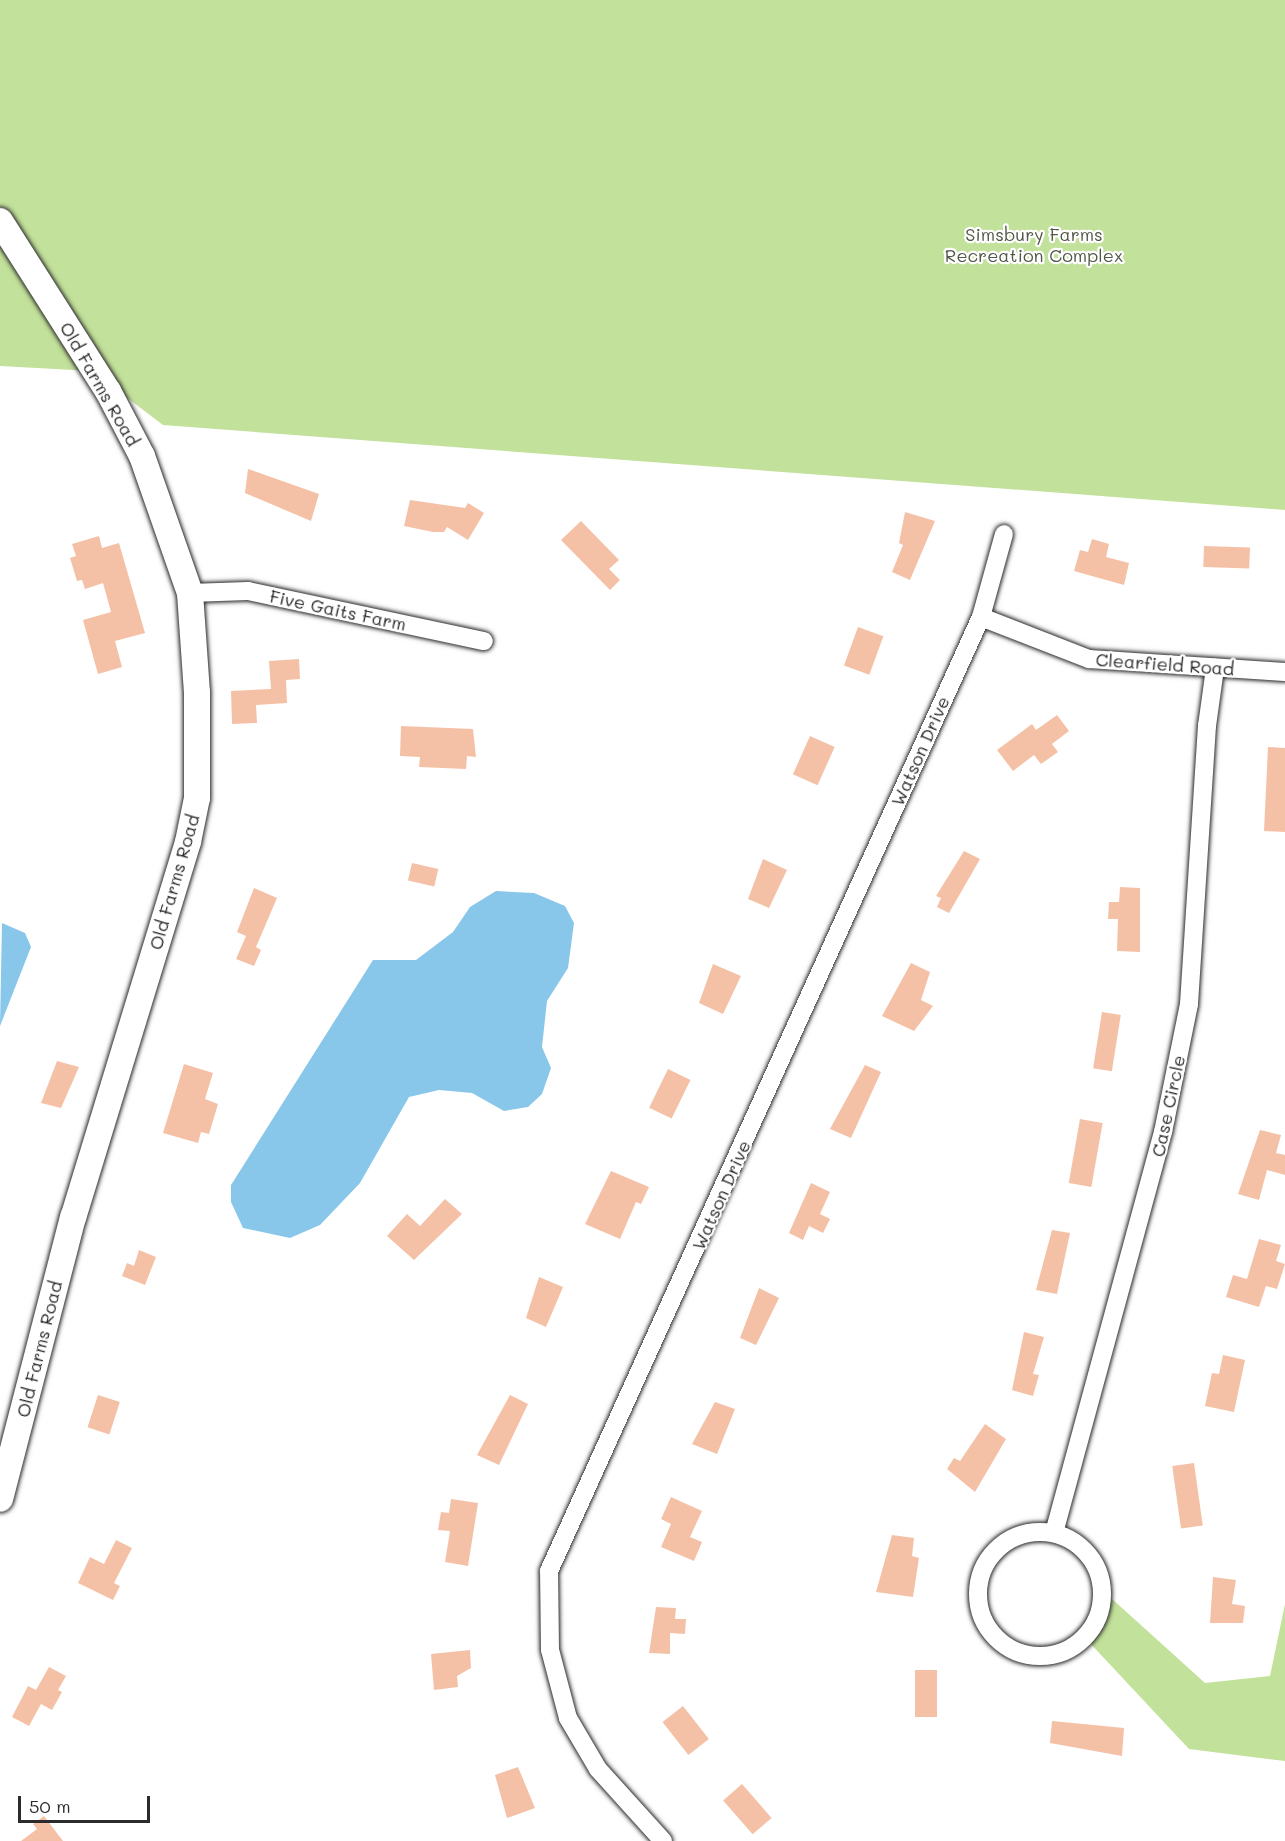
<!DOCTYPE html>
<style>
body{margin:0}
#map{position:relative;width:1285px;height:1841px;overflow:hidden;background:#fff;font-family:Mali,sans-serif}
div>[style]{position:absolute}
.green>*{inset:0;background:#c2e19a}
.water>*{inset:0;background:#88c7e9}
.building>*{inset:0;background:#f5c1a6;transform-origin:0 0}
.roads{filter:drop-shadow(0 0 2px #2b2b2b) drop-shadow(0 0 2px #2b2b2b)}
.street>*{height:18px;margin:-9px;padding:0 9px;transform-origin:9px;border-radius:9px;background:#fff}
.street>.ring{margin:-9px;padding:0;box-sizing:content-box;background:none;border:18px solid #fff;border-radius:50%}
.secondary>*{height:26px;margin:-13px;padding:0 13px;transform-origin:13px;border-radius:13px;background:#fff}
span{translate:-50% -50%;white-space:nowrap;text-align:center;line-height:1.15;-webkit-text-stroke:4.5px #fff;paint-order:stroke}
.park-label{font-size:18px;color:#515847}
.street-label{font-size:18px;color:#2b2b2b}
.scale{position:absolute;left:18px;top:1796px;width:132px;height:27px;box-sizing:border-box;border:3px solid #2b2b2b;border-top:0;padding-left:8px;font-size:18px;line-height:21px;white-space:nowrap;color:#2b2b2b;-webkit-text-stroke:4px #fff;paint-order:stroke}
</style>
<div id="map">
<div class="green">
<i style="clip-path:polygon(0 0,1285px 0,1285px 510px,163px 425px,92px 371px,0 366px)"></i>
<i style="clip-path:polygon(1111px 1598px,1205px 1683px,1270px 1676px,1285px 1604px,1285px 1761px,1189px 1749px,1088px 1641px,1106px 1622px)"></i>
</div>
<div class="water">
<i style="clip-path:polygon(496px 891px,534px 893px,565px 906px,574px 923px,568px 968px,547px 1001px,542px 1047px,551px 1068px,542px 1094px,528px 1107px,504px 1111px,472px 1093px,439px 1090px,409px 1097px,360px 1183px,320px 1225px,290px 1238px,243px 1228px,231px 1202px,231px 1185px,373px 960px,416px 960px,453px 932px,470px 907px)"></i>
<i style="clip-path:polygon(2px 923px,25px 933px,31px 947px,0 1026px)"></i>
</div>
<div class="building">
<i style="clip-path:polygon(248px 469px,319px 494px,311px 521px,245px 493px)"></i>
<i style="clip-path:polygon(410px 500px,465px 508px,468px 503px,484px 513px,468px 540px,447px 527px,444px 532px,433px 532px,404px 526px)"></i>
<i style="clip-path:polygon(905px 512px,935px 521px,910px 580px,892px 572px,903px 545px,899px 543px)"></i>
<i style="clip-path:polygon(581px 521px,619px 560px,609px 569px,620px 580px,610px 590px,561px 540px)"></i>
<i style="clip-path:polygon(99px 536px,102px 548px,119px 543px,145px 633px,115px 641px,122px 667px,98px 674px,83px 620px,111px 612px,103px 583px,85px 589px,82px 580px,77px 581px,70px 558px,76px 556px,72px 544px)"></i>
<i style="clip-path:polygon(1092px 539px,1109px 544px,1106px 557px,1129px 563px,1124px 585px,1074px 571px,1080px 550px,1088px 552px)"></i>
<i style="left:1204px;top:546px;width:46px;height:21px;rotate:2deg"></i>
<i style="left:858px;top:627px;width:27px;height:41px;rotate:20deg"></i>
<i style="clip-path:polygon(299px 659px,300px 679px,286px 680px,287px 703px,256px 705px,257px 723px,232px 724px,231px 691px,271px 689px,269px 661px)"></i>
<i style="clip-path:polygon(1057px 715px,1069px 731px,1052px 744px,1058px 752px,1041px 764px,1034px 755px,1013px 771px,997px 750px,1032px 724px,1036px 730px)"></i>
<i style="clip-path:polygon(401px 726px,473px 729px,476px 757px,467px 756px,466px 769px,419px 767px,420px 757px,400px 756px)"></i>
<i style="left:810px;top:736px;width:27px;height:42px;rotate:24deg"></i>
<i style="clip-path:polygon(1268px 747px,1285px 748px,1285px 832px,1264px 831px)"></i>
<i style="clip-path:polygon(964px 851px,980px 859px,949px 913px,937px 907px,941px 898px,936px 896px)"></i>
<i style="clip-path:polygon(763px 859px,787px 870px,769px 908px,748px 899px)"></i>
<i style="left:412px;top:863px;width:27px;height:18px;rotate:13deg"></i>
<i style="clip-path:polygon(1120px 887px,1140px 888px,1140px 952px,1117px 951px,1118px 919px,1108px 919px,1109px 902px,1119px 902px)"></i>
<i style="clip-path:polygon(254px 888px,277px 898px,256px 947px,261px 950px,254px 966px,236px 959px,246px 936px,237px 932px)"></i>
<i style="clip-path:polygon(911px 963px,930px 972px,921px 1000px,933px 1006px,914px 1031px,882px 1016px)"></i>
<i style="clip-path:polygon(713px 964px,741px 976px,723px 1014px,699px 1003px)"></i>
<i style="left:1102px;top:1012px;width:19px;height:57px;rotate:9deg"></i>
<i style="clip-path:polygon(57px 1061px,79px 1067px,61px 1108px,41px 1103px)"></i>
<i style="clip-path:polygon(184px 1064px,213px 1073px,205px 1099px,218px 1104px,209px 1134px,201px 1132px,198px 1143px,163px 1133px)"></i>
<i style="clip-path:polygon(865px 1065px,881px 1072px,851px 1138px,830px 1129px)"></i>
<i style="left:668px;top:1069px;width:25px;height:43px;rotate:26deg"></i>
<i style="left:1080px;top:1119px;width:23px;height:65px;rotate:10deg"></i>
<i style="clip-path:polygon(1260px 1130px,1281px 1135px,1276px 1153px,1285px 1155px,1285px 1175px,1267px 1170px,1259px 1200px,1238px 1194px)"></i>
<i style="clip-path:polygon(611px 1171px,649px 1187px,641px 1204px,636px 1202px,620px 1239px,585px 1224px)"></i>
<i style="clip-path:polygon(811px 1183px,830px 1192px,820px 1214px,830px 1219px,823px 1233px,809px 1226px,803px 1240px,789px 1233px)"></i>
<i style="clip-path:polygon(445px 1199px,462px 1214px,414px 1260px,387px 1236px,407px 1214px,420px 1226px)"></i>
<i style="clip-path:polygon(1052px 1230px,1070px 1233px,1057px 1294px,1036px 1290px)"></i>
<i style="clip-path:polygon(1259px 1239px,1281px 1245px,1276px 1261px,1285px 1264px,1277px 1289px,1266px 1286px,1259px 1307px,1226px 1297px,1233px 1275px,1247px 1279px)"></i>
<i style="clip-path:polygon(139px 1250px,156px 1257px,145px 1285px,122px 1276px,127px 1263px,134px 1266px)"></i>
<i style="clip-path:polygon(539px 1277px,563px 1287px,546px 1327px,526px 1318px)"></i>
<i style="clip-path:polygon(759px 1288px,779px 1298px,756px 1345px,740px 1338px)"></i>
<i style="clip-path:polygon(1024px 1332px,1044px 1337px,1033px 1374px,1039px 1375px,1033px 1396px,1012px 1390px)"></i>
<i style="clip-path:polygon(1223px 1355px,1245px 1360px,1234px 1412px,1205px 1406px,1212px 1373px,1219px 1374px)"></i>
<i style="left:98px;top:1395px;width:23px;height:34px;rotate:18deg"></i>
<i style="clip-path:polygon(510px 1395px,528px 1404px,499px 1465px,477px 1455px)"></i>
<i style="clip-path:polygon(715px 1402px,735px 1409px,717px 1454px,692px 1444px)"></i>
<i style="clip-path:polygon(985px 1424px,1006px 1439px,975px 1492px,947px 1469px,954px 1458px,960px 1461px)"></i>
<i style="left:1194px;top:1463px;width:63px;height:22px;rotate:82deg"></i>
<i style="clip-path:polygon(671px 1497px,702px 1511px,690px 1537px,702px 1542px,694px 1561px,661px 1547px,671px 1524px,661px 1519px)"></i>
<i style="clip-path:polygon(451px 1499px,478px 1503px,468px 1566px,445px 1562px,450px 1531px,438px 1530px,441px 1512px,449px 1513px)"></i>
<i style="clip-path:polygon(892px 1535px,914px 1538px,912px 1556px,919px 1558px,913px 1597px,876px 1592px)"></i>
<i style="clip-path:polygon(116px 1540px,132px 1548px,114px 1583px,120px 1586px,113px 1600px,78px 1583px,90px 1557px,104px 1564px)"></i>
<i style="clip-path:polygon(1213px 1577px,1236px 1580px,1232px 1604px,1245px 1606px,1243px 1623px,1210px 1623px)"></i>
<i style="clip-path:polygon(656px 1607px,676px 1608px,675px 1619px,686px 1619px,685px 1634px,670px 1633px,670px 1654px,649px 1653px)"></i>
<i style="clip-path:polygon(470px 1650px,471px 1668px,457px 1676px,458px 1687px,434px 1690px,431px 1654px)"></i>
<i style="clip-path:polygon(49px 1667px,66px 1676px,58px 1690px,62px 1692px,52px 1710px,41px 1704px,29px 1726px,12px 1717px,28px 1686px,36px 1690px)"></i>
<i style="left:915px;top:1670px;width:22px;height:47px"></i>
<i style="left:683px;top:1706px;width:42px;height:26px;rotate:52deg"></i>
<i style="clip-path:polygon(1052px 1721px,1124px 1728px,1122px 1756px,1050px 1743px)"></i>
<i style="clip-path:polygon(518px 1767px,535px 1808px,507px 1818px,495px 1775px)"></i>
<i style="left:742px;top:1784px;width:45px;height:25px;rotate:49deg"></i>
<i style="clip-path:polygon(44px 1816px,63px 1841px,21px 1841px,37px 1829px,33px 1824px)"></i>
</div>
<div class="roads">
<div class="street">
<i style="left:190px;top:593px;width:58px;rotate:-2deg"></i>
<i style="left:248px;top:591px;width:241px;rotate:12deg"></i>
<i style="left:981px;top:617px;width:116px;rotate:21.3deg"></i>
<i style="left:1089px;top:659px;width:196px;rotate:3.8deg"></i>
<i class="ring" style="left:978px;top:1532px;width:106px;height:106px"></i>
<i style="left:1054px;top:1533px;width:416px;rotate:-74.8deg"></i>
<i style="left:1163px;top:1132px;width:131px;rotate:-78.5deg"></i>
<i style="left:1189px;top:1004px;width:279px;rotate:-86.3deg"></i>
<i style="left:1207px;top:726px;width:59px;rotate:-82.1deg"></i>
<i style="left:663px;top:1841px;width:97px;rotate:-132.1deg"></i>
<i style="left:598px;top:1769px;width:59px;rotate:-120.5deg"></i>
<i style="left:568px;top:1718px;width:70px;rotate:-104.8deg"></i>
<i style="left:550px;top:1650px;width:79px;rotate:-90.7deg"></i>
<i style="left:549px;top:1571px;width:1047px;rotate:-65.64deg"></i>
<i style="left:981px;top:617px;width:86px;rotate:-74.5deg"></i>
</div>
<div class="secondary">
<i style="left:0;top:221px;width:201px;rotate:57.6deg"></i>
<i style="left:108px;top:391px;width:73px;rotate:62.4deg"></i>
<i style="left:142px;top:456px;width:145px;rotate:70.7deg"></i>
<i style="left:190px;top:593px;width:99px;rotate:86deg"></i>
<i style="left:197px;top:692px;width:106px;rotate:90deg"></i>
<i style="left:197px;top:798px;width:45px;rotate:101.6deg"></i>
<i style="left:188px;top:842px;width:392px;rotate:107deg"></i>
<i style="left:73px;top:1217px;width:291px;rotate:104.5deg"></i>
</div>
</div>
<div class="park-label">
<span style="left:1034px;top:245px">Simsbury Farms<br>Recreation Complex</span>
</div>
<div class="street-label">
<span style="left:100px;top:384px;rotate:60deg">Old Farms Road</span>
<span style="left:338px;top:610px;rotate:12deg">Five Gaits Farm</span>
<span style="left:1165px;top:664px;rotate:4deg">Clearfield Road</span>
<span style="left:920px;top:751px;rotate:-66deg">Watson Drive</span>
<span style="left:174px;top:882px;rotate:-74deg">Old Farms Road</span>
<span style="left:1168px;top:1106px;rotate:-78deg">Case Circle</span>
<span style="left:721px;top:1195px;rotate:-66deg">Watson Drive</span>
<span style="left:39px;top:1349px;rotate:-76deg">Old Farms Road</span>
</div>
<div class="scale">50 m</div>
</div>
